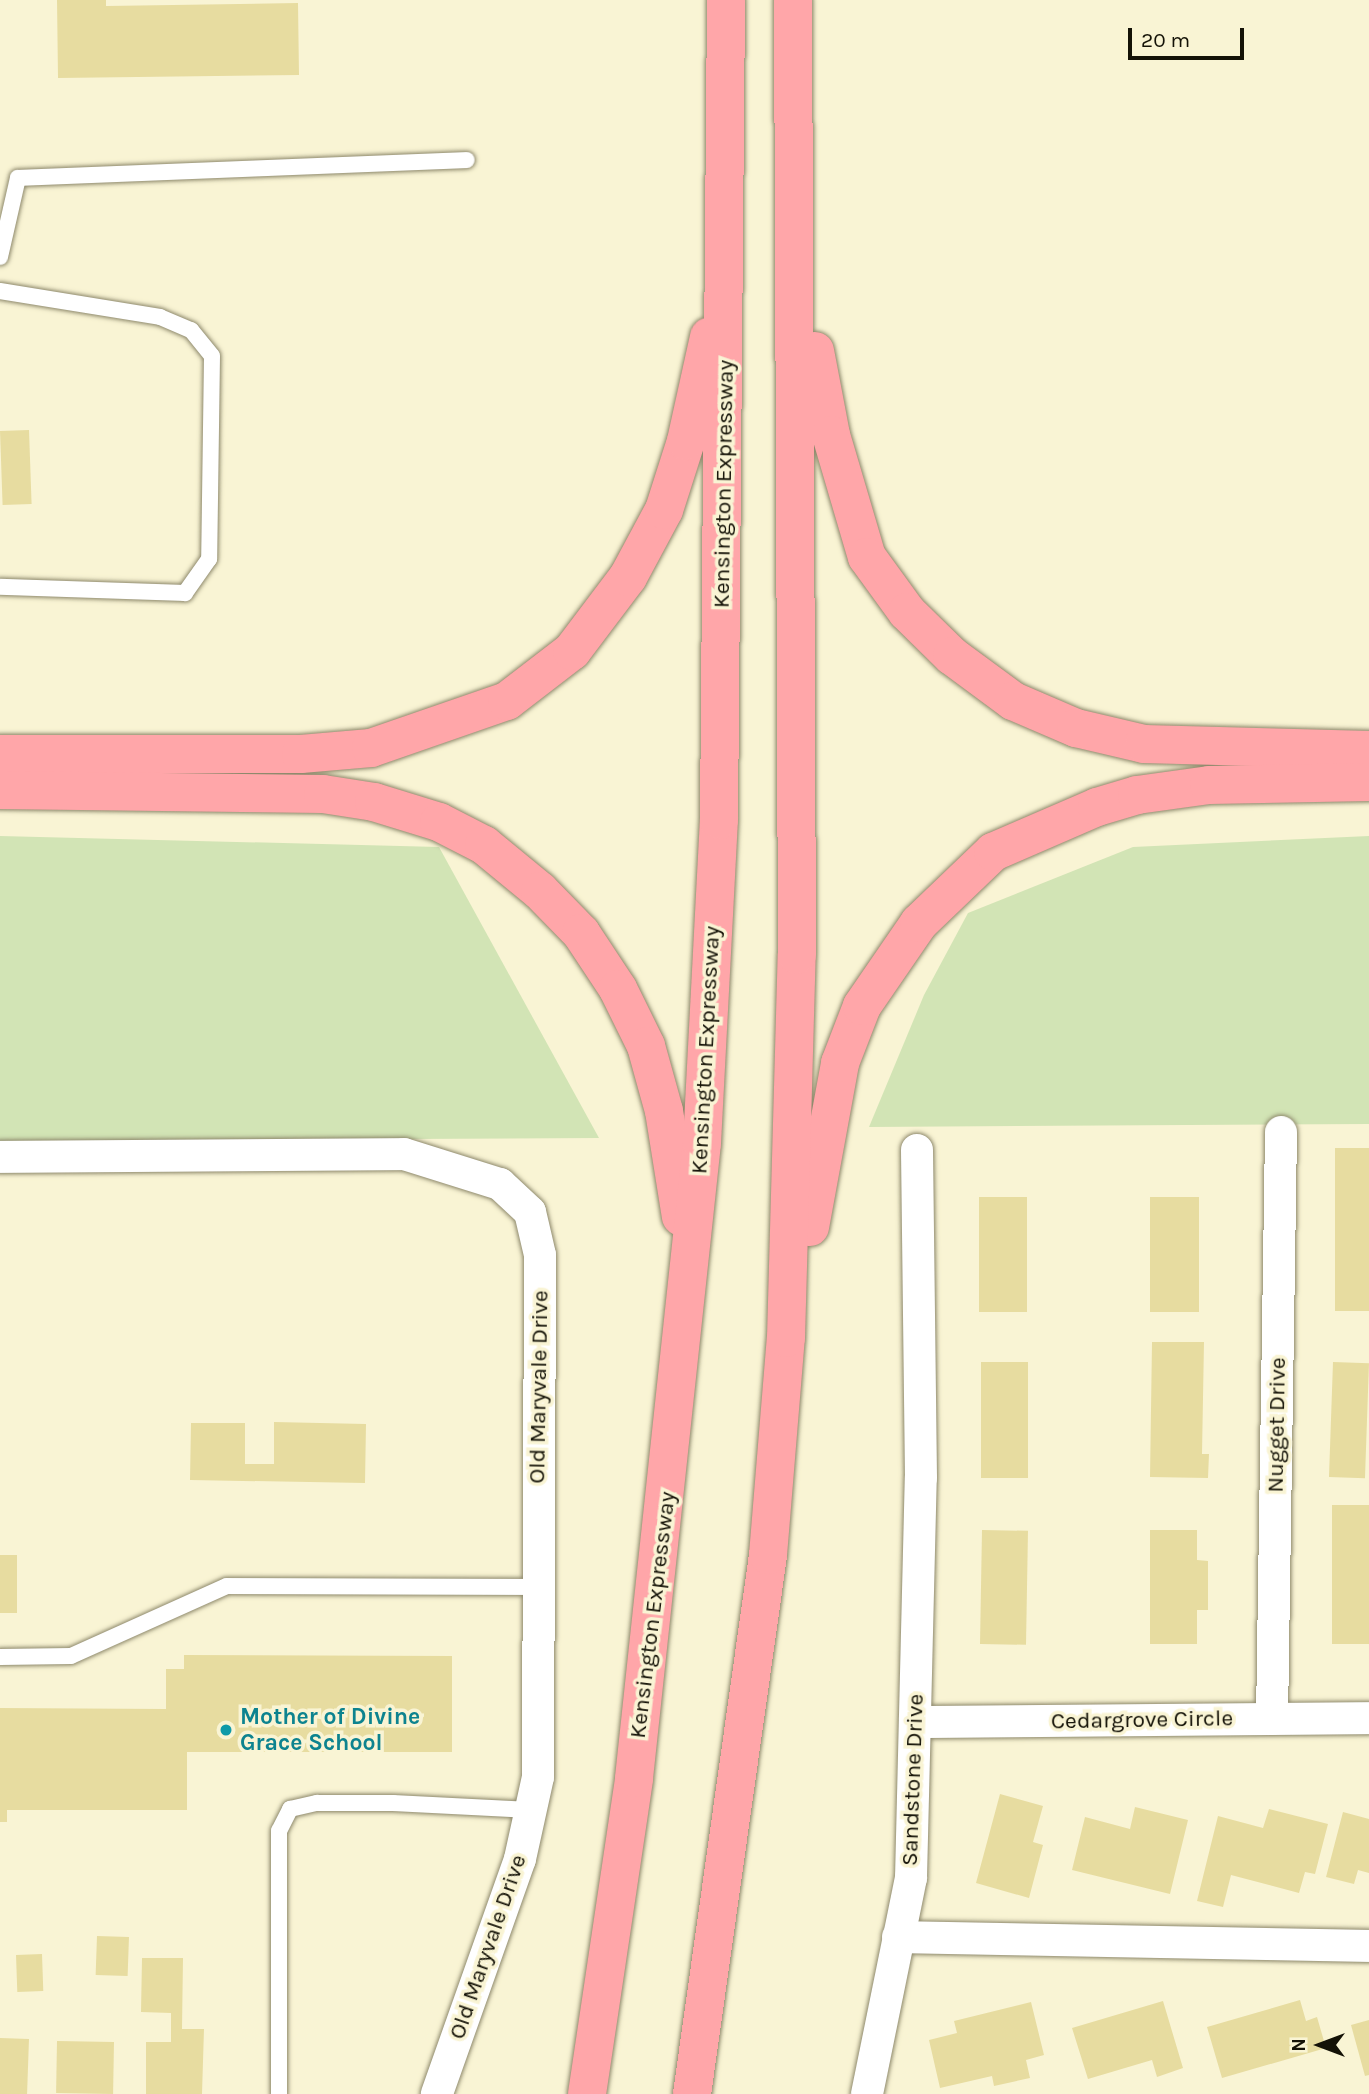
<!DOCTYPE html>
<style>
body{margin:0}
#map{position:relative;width:1369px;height:2094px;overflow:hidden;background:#f9f4d4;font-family:Karla,sans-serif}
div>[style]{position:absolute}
.green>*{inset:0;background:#d2e4b5}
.building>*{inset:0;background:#e7dca0;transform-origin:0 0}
.roads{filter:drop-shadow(0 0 2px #8e896c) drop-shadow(0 0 2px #8e896c)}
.lane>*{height:16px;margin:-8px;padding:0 8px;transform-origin:8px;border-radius:8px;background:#fff}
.street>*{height:32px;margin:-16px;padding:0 16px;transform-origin:16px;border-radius:16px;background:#fff}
.highway>*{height:38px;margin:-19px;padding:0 19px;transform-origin:19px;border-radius:19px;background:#ffa6a9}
.dots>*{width:19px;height:19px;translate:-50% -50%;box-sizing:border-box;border:4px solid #f9f4d4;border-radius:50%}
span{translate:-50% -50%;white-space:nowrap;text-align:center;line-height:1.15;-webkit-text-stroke:7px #f9f4d4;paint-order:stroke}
.street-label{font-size:23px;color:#141207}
.culture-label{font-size:23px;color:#0d838f;font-weight:700}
.left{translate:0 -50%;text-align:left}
.north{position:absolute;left:1285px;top:2010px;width:70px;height:70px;-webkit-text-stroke:5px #f9f4d4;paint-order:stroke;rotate:270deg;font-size:19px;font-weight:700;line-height:28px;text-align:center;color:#141207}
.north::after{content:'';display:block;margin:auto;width:24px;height:32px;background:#141207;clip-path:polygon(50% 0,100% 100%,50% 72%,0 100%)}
.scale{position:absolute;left:1128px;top:28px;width:116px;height:32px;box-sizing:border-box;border:4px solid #141207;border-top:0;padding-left:9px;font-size:21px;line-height:24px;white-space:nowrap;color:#141207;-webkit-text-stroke:5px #f9f4d4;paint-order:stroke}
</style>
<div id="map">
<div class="green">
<i style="clip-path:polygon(0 836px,439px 847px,599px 1138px,0 1141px)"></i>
<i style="clip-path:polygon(1369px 836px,1369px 1124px,869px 1127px,924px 995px,968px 913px,1133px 847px)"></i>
</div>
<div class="building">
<i style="clip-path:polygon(57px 0,106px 0,106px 6px,298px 3px,299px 75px,58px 78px)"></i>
<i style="left:29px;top:430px;width:74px;height:29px;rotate:88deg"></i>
<i style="left:1335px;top:1148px;width:34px;height:163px"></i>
<i style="left:979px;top:1197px;width:48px;height:115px"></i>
<i style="left:1199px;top:1197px;width:115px;height:49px;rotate:90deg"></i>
<i style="clip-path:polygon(1152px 1342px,1204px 1342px,1202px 1454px,1209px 1454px,1208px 1478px,1150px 1477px)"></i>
<i style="left:981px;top:1362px;width:47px;height:116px"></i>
<i style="left:1333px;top:1362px;width:36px;height:115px;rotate:2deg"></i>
<i style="clip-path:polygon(274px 1422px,366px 1424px,365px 1483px,190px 1480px,191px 1423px,245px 1423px,245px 1464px,274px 1464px)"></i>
<i style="left:1369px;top:1505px;width:139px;height:37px;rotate:90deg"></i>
<i style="left:982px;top:1530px;width:46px;height:114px;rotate:1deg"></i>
<i style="clip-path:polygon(1150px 1530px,1197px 1530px,1197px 1560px,1208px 1561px,1208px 1610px,1197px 1610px,1197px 1644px,1150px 1644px)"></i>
<i style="left:0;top:1555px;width:17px;height:58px"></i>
<i style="clip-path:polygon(184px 1655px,452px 1656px,452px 1752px,187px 1752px,187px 1810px,7px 1810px,7px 1822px,0 1822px,0 1708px,166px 1709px,166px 1669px,184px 1669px)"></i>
<i style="clip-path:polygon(1000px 1794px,1043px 1806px,1033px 1842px,1043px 1845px,1029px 1898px,976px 1883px)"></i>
<i style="clip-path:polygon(1135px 1807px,1188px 1820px,1170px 1894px,1072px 1870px,1085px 1817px,1130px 1829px)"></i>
<i style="clip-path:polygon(1269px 1809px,1328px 1824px,1315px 1874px,1305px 1872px,1299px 1893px,1231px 1875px,1223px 1907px,1197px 1901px,1218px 1816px,1263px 1828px)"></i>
<i style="clip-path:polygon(1343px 1812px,1369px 1819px,1369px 1873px,1358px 1870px,1354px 1884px,1326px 1877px)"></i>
<i style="left:97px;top:1936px;width:32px;height:39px;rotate:2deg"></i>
<i style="left:42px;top:1954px;width:37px;height:26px;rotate:88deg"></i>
<i style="clip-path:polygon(142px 1958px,183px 1958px,182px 2029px,204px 2029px,202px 2094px,146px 2094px,146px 2042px,171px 2042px,171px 2013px,141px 2012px)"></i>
<i style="clip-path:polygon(1300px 2000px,1306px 2021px,1317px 2017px,1326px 2048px,1222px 2078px,1207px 2027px)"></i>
<i style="clip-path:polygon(1163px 2001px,1183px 2068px,1157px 2077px,1152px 2060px,1088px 2079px,1072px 2028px)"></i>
<i style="clip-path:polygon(1031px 2002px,1044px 2055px,1026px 2060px,1030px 2078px,994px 2086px,992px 2076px,940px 2088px,929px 2040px,957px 2033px,954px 2021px)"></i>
<i style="clip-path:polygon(1369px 2020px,1369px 2075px,1365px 2076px,1351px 2025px)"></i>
<i style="left:0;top:2038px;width:29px;height:56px;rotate:2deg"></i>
<i style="left:57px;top:2041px;width:57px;height:52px;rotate:1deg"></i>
</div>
<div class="roads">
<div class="lane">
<i style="left:0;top:257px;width:81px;rotate:-77.2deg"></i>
<i style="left:18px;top:178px;width:449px;rotate:-2.3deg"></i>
<i style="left:0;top:291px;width:162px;rotate:9.2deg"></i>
<i style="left:160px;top:317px;width:34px;rotate:23deg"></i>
<i style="left:191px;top:330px;width:33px;rotate:51deg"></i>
<i style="left:212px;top:356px;width:203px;rotate:90.8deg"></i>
<i style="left:209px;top:559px;width:42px;rotate:125.2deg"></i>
<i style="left:185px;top:593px;width:185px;rotate:-178.1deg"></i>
<i style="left:0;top:1657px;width:71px;rotate:-0.8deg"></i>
<i style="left:71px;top:1656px;width:171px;rotate:-24.2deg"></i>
<i style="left:227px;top:1586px;width:311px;rotate:0.2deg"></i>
<i style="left:279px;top:2094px;width:263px;rotate:-90deg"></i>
<i style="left:279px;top:1831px;width:25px;rotate:-63deg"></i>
<i style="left:290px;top:1809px;width:28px;rotate:-13deg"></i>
<i style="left:317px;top:1803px;width:76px"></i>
<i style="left:393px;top:1803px;width:138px;rotate:2.9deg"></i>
</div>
<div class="street">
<i style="left:0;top:1157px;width:404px;rotate:-0.4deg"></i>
<i style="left:404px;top:1154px;width:101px;rotate:17.4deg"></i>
<i style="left:500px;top:1184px;width:41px;rotate:43deg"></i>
<i style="left:530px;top:1212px;width:44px;rotate:76.9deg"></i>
<i style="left:540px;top:1255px;width:522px;rotate:90.22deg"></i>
<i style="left:538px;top:1777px;width:84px;rotate:102.4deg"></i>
<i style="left:520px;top:1859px;width:249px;rotate:109.5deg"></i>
<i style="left:1272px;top:1719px;width:587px;rotate:-89.12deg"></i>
<i style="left:915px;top:1722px;width:454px;rotate:-0.5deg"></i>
<i style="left:898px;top:1937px;width:471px;rotate:1.1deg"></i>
<i style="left:867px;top:2094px;width:220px;rotate:-78.5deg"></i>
<i style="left:911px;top:1878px;width:400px;rotate:-88.6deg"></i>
<i style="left:921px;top:1478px;width:328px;rotate:-90.7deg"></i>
</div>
<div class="highway">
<i style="left:815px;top:351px;width:86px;rotate:79.2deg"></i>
<i style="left:831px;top:435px;width:127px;rotate:73.6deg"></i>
<i style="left:867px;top:557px;width:68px;rotate:54deg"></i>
<i style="left:907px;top:612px;width:63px;rotate:44.4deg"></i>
<i style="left:952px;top:656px;width:76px;rotate:36.4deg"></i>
<i style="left:1013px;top:701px;width:69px;rotate:23.2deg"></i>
<i style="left:1076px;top:728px;width:70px;rotate:13.2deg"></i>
<i style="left:1144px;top:744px;width:225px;rotate:1.5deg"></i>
<i style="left:0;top:754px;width:301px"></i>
<i style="left:301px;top:754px;width:70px;rotate:-4.9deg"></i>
<i style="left:371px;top:748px;width:144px;rotate:-19.1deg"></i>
<i style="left:507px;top:701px;width:82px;rotate:-37.6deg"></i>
<i style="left:572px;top:651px;width:93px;rotate:-52.9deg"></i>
<i style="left:628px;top:577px;width:76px;rotate:-61.8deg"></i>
<i style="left:664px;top:510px;width:72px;rotate:-72.3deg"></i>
<i style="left:686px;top:441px;width:107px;rotate:-77.5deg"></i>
<i style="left:0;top:790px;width:323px;rotate:0.7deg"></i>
<i style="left:323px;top:794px;width:52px;rotate:8.9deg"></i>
<i style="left:374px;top:802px;width:68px;rotate:17.1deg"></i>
<i style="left:439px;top:822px;width:51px;rotate:27.1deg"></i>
<i style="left:484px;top:845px;width:72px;rotate:39.4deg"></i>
<i style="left:540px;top:891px;width:59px;rotate:45.7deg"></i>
<i style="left:581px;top:933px;width:67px;rotate:56.5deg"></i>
<i style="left:618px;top:989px;width:64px;rotate:63.8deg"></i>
<i style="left:646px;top:1046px;width:67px;rotate:74.5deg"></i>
<i style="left:664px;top:1111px;width:107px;rotate:80.9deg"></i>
<i style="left:810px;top:1227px;width:167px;rotate:-79.6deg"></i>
<i style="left:840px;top:1063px;width:61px;rotate:-68.9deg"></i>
<i style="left:862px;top:1006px;width:101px;rotate:-55.5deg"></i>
<i style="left:919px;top:923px;width:103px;rotate:-43.8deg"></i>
<i style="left:993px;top:852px;width:113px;rotate:-23.4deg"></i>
<i style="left:1097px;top:807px;width:42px;rotate:-16.7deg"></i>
<i style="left:1137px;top:795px;width:73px;rotate:-7.9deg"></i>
<i style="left:1209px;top:785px;width:160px;rotate:-1.1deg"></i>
<i style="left:587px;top:2094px;width:319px;rotate:-81.5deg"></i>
<i style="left:634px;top:1778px;width:639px;rotate:-83.89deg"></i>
<i style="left:702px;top:1143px;width:323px;rotate:-87deg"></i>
<i style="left:719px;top:820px;width:820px;rotate:-89.51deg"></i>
<i style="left:692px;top:2094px;width:544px;rotate:-81.97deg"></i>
<i style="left:768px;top:1555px;width:218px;rotate:-85.3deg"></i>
<i style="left:786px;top:1338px;width:383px;rotate:-88.4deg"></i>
<i style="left:797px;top:955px;width:955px;rotate:-90.24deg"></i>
</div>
</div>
<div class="dots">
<i style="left:226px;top:1730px;background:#0f9aa8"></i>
</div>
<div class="street-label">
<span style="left:724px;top:484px;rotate:-89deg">Kensington Expressway</span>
<span style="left:706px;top:1050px;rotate:-87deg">Kensington Expressway</span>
<span style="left:539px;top:1387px;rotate:-89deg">Old Maryvale Drive</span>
<span style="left:1277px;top:1425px;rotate:-89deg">Nugget Drive</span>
<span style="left:653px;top:1615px;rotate:-83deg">Kensington Expressway</span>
<span style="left:1142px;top:1720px;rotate:-1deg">Cedargrove Circle</span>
<span style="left:913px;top:1780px;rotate:-88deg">Sandstone Drive</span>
<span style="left:488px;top:1947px;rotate:-71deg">Old Maryvale Drive</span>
</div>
<div class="culture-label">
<span class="left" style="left:240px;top:1730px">Mother of Divine<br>Grace School</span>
</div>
<div class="north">N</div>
<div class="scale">20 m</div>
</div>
